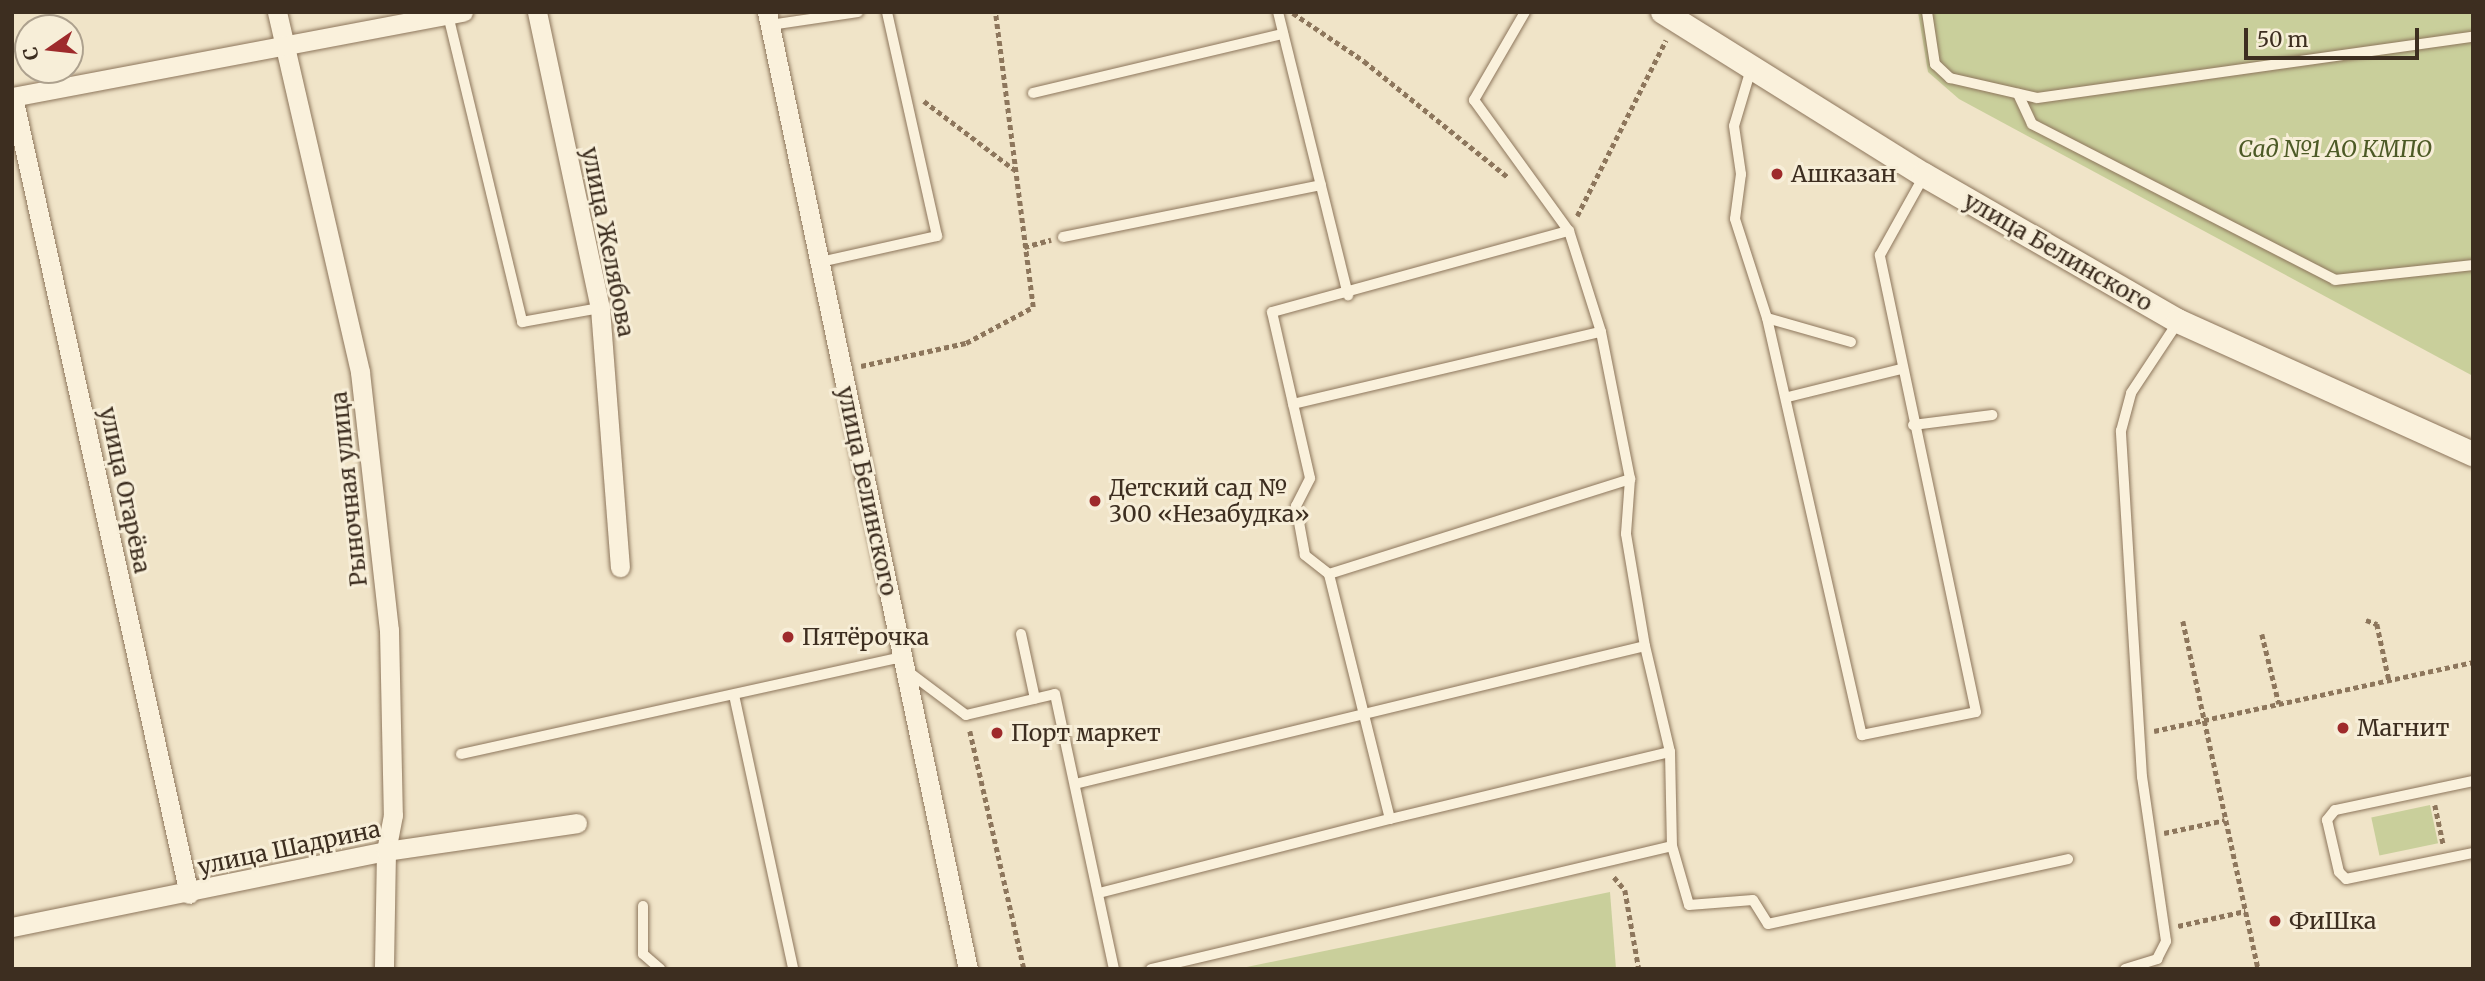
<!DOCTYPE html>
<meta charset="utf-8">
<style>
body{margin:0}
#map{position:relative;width:2485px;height:981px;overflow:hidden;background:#f0e4c8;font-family:Merriweather,serif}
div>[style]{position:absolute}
.green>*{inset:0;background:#c9cf9b;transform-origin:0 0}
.path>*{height:4.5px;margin-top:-2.25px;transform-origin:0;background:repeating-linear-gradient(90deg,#8d765c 0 5px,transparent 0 8.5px)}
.roads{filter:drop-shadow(0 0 2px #8d765c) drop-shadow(0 0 2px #8d765c)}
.service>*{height:10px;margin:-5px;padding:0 5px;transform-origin:5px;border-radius:5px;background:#faf1dc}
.minor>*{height:19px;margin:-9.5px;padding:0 9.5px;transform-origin:9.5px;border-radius:9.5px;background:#faf1dc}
.tertiary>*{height:24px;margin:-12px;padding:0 12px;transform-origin:12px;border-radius:12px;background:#faf1dc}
.dots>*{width:19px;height:19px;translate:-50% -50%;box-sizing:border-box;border:4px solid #f7eed8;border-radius:50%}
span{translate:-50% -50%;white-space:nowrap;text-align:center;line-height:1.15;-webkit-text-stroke:6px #f7eed8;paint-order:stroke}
.park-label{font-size:23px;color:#4d5a26;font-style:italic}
.poi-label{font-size:23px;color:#3d2e20}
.left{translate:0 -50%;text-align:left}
.street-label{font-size:23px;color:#3d2e20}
.frame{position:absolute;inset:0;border:14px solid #3d2e20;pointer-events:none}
.north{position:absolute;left:14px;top:14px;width:70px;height:70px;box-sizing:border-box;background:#f7eed8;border:2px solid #ada18e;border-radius:50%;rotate:256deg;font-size:19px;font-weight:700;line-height:28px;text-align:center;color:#3d2e20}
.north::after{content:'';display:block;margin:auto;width:24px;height:32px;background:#9e2a2b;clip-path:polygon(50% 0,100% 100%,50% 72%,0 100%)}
.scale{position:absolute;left:2244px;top:28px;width:175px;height:32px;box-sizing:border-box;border:4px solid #3d2e20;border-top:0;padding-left:9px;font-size:21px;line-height:24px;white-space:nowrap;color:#3d2e20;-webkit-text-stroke:5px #f7eed8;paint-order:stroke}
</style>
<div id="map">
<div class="green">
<i style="clip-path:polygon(1918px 12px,2473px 12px,2473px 376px,1959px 99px,1928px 72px)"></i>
<i style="left:2430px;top:805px;width:39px;height:60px;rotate:78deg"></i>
<i style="clip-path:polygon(1610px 892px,1616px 969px,1237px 969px)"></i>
</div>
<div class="path">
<i style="left:1293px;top:13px;width:86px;rotate:34.1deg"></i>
<i style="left:1364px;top:61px;width:186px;rotate:38.9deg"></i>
<i style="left:924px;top:101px;width:114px;rotate:37.2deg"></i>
<i style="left:1577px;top:216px;width:197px;rotate:-63.2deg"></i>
<i style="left:1024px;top:247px;width:28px;rotate:-15deg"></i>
<i style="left:861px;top:366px;width:107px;rotate:-12.4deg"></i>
<i style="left:966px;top:343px;width:76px;rotate:-28.2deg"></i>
<i style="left:1033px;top:307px;width:297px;rotate:-97.3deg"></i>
<i style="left:2366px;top:620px;width:12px;rotate:20deg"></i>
<i style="left:2377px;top:624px;width:57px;rotate:77.9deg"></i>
<i style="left:2183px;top:621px;width:356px;rotate:77.8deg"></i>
<i style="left:2262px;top:634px;width:72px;rotate:76.3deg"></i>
<i style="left:970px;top:731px;width:244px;rotate:77.2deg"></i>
<i style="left:2154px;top:731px;width:326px;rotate:-12.2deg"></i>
<i style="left:2435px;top:805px;width:40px;rotate:78deg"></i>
<i style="left:2164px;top:833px;width:62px;rotate:-12deg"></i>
<i style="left:1614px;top:877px;width:17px;rotate:50deg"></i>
<i style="left:1625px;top:890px;width:80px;rotate:80deg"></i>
<i style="left:2178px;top:926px;width:69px;rotate:-12.6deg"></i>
<i style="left:2471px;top:969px;width:2px;rotate:-27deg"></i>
</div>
<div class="roads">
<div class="service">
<i style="left:1278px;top:12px;width:292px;rotate:76.1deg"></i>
<i style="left:1525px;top:12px;width:102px;rotate:120.1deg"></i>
<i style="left:1474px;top:100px;width:162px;rotate:54.1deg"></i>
<i style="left:1569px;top:231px;width:106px;rotate:72.4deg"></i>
<i style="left:1601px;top:332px;width:150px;rotate:78.8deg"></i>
<i style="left:1630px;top:479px;width:55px;rotate:94.2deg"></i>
<i style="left:1626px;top:534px;width:114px;rotate:80.4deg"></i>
<i style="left:1645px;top:646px;width:109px;rotate:76.7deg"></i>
<i style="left:1670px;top:752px;width:94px;rotate:88.8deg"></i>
<i style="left:1672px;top:846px;width:61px;rotate:73.9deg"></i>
<i style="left:1689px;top:905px;width:64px;rotate:-4.5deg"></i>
<i style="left:1753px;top:900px;width:28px;rotate:58deg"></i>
<i style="left:1768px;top:924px;width:307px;rotate:-12.2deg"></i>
<i style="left:1927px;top:12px;width:53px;rotate:81.3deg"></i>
<i style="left:1935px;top:64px;width:21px;rotate:43deg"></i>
<i style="left:1950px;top:78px;width:89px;rotate:12.9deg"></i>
<i style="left:2037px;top:98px;width:440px;rotate:-8deg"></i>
<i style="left:448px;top:15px;width:316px;rotate:76.4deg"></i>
<i style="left:522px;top:322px;width:79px;rotate:-10.2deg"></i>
<i style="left:770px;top:25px;width:89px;rotate:-8.4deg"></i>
<i style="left:1751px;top:69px;width:59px;rotate:106.6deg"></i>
<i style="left:1734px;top:126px;width:49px;rotate:81.7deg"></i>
<i style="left:1741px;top:174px;width:45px;rotate:97.6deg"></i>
<i style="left:1735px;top:219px;width:104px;rotate:72.1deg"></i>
<i style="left:1033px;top:93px;width:257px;rotate:-13.3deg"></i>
<i style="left:2018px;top:94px;width:33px;rotate:65deg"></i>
<i style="left:2032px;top:124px;width:341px;rotate:27.2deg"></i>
<i style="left:2335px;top:280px;width:139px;rotate:-6.2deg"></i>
<i style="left:1063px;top:237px;width:263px;rotate:-11.4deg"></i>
<i style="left:820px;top:262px;width:120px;rotate:-12.5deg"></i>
<i style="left:937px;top:236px;width:230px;rotate:-102.6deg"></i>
<i style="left:1851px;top:342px;width:87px;rotate:-164.1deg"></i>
<i style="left:1767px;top:318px;width:428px;rotate:77.2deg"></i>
<i style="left:1862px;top:735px;width:116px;rotate:-11.4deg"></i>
<i style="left:1976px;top:712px;width:467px;rotate:-101.9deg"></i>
<i style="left:1880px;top:255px;width:90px;rotate:-60.9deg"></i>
<i style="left:1788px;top:397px;width:116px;rotate:-13.9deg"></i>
<i style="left:1293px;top:404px;width:316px;rotate:-13.2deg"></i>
<i style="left:1913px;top:425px;width:80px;rotate:-7.2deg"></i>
<i style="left:1329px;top:574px;width:316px;rotate:-17.5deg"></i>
<i style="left:1021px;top:634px;width:66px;rotate:77.8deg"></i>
<i style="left:906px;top:670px;width:75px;rotate:36.9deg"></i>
<i style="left:966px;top:715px;width:91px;rotate:-13.3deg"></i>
<i style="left:1055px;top:694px;width:281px;rotate:77.9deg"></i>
<i style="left:734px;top:695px;width:280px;rotate:77.8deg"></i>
<i style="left:461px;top:754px;width:453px;rotate:-12.4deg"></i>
<i style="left:2473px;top:781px;width:141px;rotate:168.1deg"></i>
<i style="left:2335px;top:810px;width:13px;rotate:129deg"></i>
<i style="left:2327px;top:820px;width:53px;rotate:77deg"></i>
<i style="left:2339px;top:872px;width:10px;rotate:45deg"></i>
<i style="left:2346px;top:879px;width:130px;rotate:-11.6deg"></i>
<i style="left:1075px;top:784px;width:586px;rotate:-13.61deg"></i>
<i style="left:1390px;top:819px;width:288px;rotate:-13.5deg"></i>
<i style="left:1099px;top:893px;width:300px;rotate:-14.3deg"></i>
<i style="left:1390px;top:819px;width:252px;rotate:-104deg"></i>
<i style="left:1329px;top:574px;width:31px;rotate:-142deg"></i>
<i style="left:1305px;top:555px;width:50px;rotate:-100.4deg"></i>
<i style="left:1296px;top:506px;width:31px;rotate:-63deg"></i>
<i style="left:1310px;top:478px;width:170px;rotate:-102.9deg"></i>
<i style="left:1272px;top:312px;width:308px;rotate:-15.3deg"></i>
<i style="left:643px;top:906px;width:48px;rotate:90deg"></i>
<i style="left:643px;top:954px;width:23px;rotate:41deg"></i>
<i style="left:1151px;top:969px;width:535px;rotate:-13.28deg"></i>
<i style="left:2125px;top:969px;width:34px;rotate:-17deg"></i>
<i style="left:2157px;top:959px;width:20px;rotate:-63deg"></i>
<i style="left:2166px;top:941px;width:166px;rotate:-98.3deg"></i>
<i style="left:2142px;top:777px;width:347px;rotate:-93.5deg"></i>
<i style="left:2121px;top:431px;width:39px;rotate:-75deg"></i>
<i style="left:2131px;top:393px;width:85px;rotate:-56.5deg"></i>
</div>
<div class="minor">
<i style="left:277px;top:12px;width:369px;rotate:77deg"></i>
<i style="left:360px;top:372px;width:260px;rotate:83.6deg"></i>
<i style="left:389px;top:630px;width:185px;rotate:88.8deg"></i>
<i style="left:393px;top:815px;width:37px;rotate:101deg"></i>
<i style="left:386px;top:851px;width:118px;rotate:91deg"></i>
<i style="left:537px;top:12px;width:303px;rotate:78deg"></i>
<i style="left:600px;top:308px;width:260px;rotate:85.6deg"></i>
<i style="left:767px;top:12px;width:978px;rotate:78.14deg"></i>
<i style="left:12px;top:97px;width:459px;rotate:-10.7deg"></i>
<i style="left:13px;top:97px;width:816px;rotate:77.55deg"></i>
<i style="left:12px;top:927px;width:382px;rotate:-11.5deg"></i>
<i style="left:386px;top:851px;width:193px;rotate:-8.3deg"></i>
</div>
<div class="tertiary">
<i style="left:1663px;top:12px;width:308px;rotate:32deg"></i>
<i style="left:1924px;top:175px;width:293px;rotate:29.9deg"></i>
<i style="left:2178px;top:321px;width:324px;rotate:24.3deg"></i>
</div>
</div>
<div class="dots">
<i style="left:1777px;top:174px;background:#9e2a2b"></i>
<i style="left:1095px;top:501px;background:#9e2a2b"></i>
<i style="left:788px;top:637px;background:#9e2a2b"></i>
<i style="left:2343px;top:728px;background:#9e2a2b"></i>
<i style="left:997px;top:733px;background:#9e2a2b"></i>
<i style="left:2275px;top:921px;background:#9e2a2b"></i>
</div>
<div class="park-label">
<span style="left:2335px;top:149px">Сад №1 АО КМПО</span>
</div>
<div class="poi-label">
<span class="left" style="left:1791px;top:174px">Ашказан</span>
<span class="left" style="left:1109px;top:501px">Детский сад №<br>300 «Незабудка»</span>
<span class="left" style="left:802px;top:637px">Пятёрочка</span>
<span class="left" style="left:2357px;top:728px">Магнит</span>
<span class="left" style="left:1011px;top:733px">Порт маркет</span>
<span class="left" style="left:2289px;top:921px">ФиШка</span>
</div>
<div class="street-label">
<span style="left:608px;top:242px;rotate:79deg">улица Желябова</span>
<span style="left:2058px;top:252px;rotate:30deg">улица Белинского</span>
<span style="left:349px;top:489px;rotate:-96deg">Рыночная улица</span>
<span style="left:125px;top:490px;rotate:78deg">улица Огарёва</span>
<span style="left:867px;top:491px;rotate:78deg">улица Белинского</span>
<span style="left:289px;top:848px;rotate:-12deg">улица Шадрина</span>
</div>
<div class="frame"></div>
<div class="north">С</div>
<div class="scale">50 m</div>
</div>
